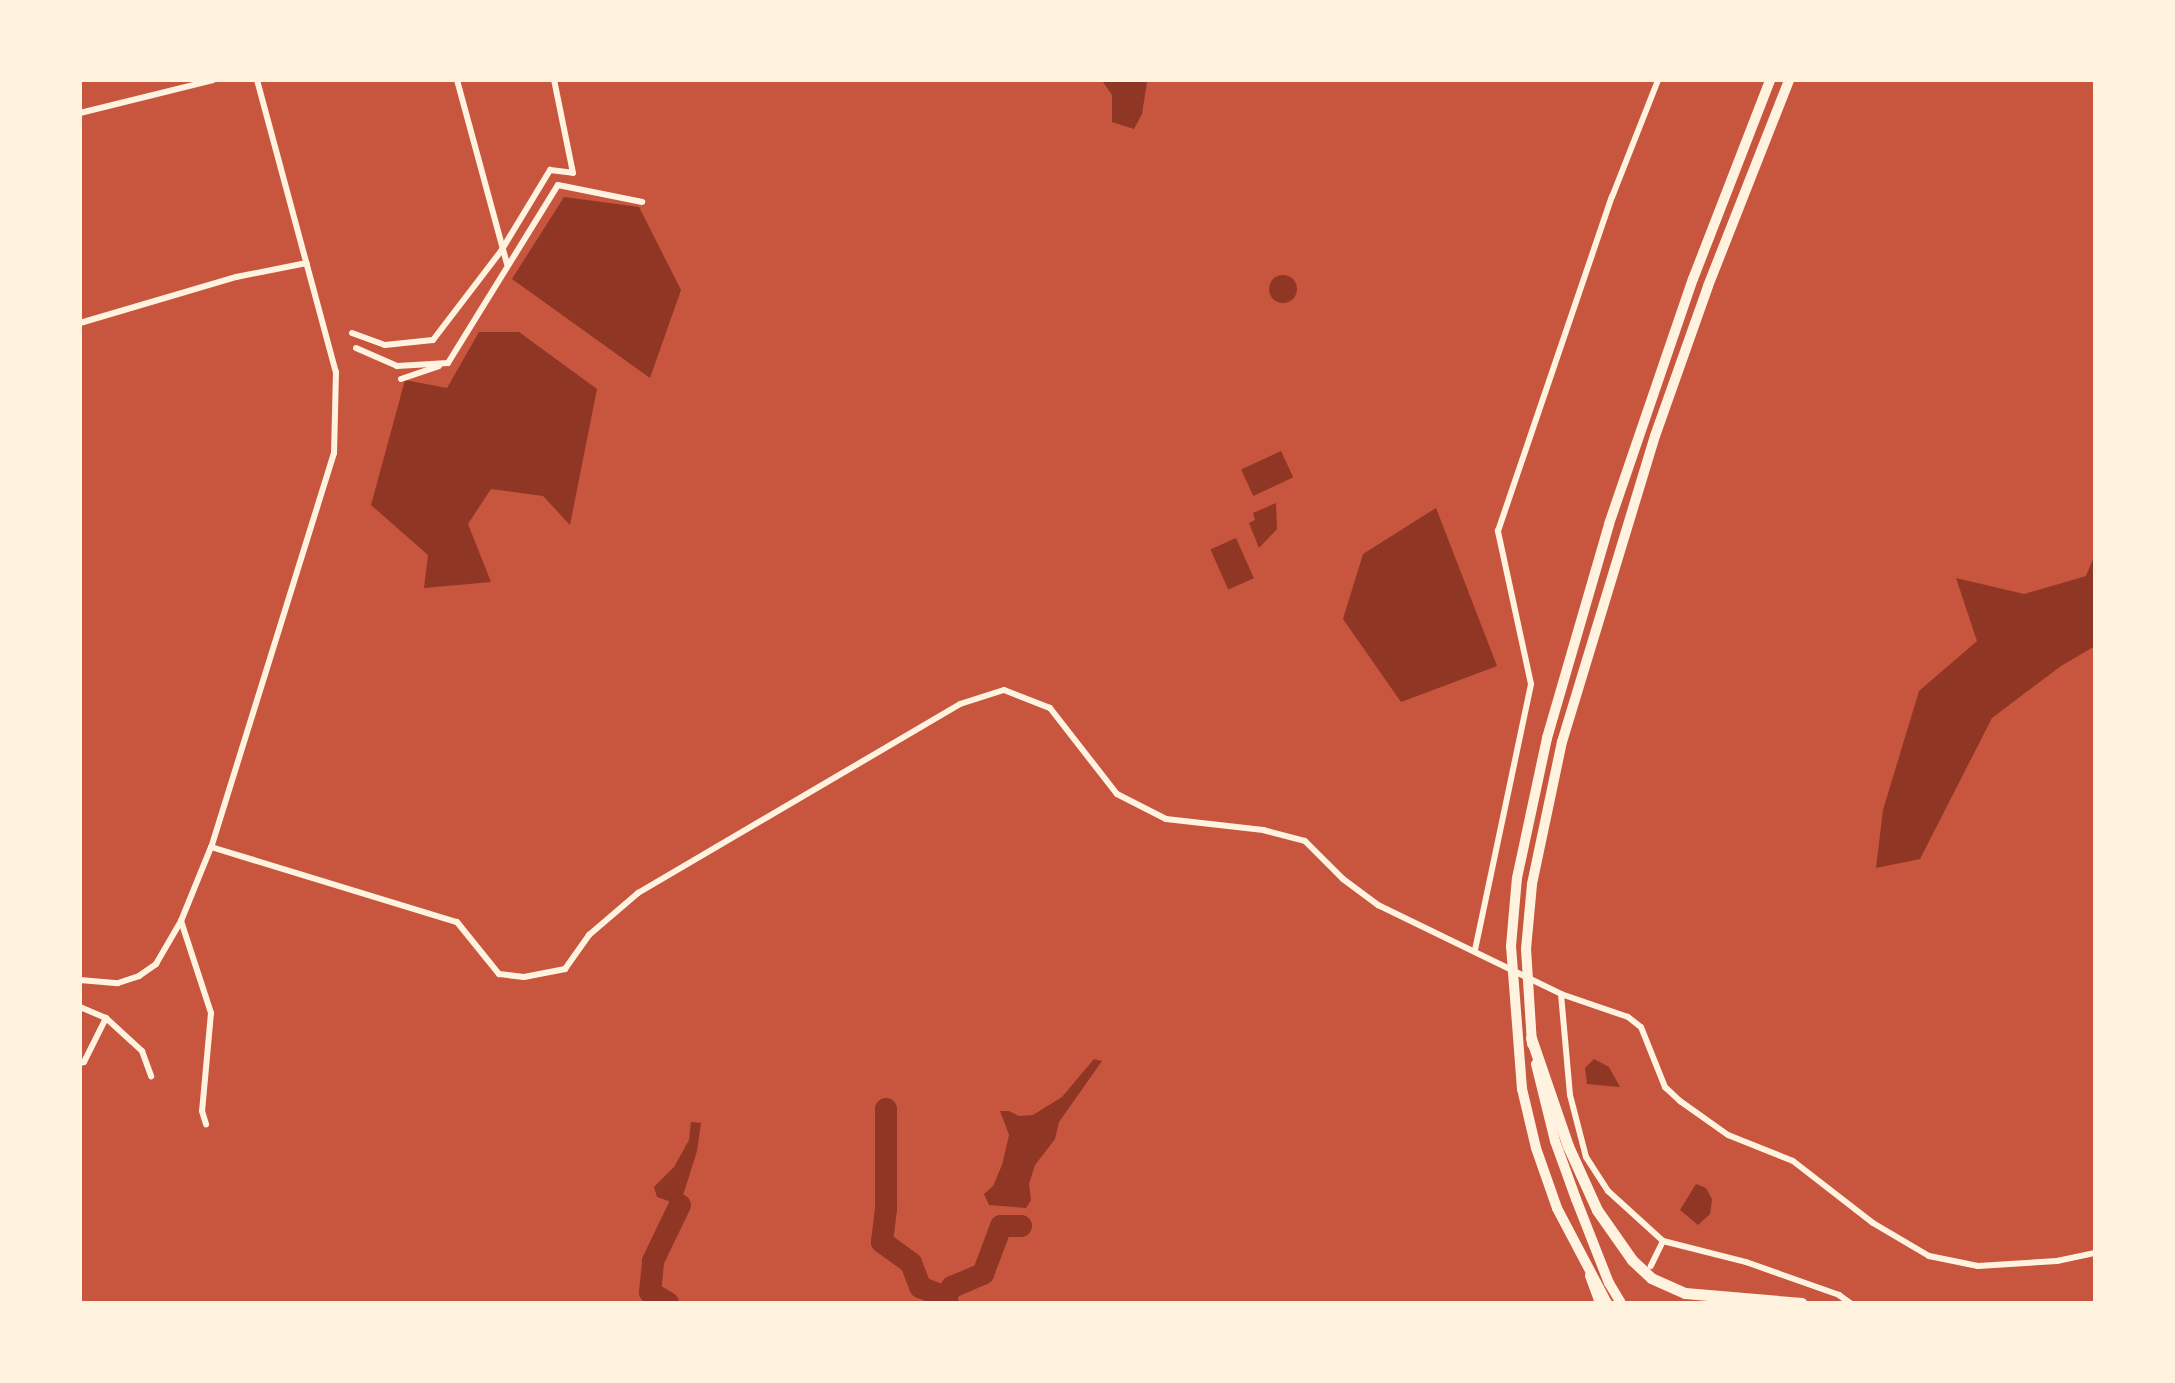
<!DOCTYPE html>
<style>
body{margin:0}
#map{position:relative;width:2175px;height:1383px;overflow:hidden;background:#c8553d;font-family:Inter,sans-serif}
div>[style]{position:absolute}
.water>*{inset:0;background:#8f3625;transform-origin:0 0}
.round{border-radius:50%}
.river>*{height:22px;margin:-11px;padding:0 11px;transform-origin:11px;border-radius:11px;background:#8f3625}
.minor>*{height:6px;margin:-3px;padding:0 3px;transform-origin:3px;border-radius:3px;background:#fff3e0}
.primary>*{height:10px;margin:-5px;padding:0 5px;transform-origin:5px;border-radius:5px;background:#fff3e0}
.motorway>*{height:11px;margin:-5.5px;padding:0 5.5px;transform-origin:5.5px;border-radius:5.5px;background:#fff3e0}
span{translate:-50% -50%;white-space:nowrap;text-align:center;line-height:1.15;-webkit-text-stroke:8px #fff3e0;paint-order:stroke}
.frame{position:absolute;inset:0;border:82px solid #fff3e0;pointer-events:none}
</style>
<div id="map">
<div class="water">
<i style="clip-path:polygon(1094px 80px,1154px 80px,1147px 82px,1142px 114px,1134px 129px,1112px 122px,1112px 95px,1103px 82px)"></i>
<i style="clip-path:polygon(564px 197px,639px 207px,681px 290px,650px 378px,512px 279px)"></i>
<i class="round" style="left:1269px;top:275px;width:28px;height:28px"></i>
<i style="clip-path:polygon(479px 332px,519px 332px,597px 389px,570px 525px,543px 496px,491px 489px,468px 524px,491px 582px,424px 588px,428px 555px,371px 505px,405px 380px,447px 388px)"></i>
<i style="left:1281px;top:451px;width:29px;height:44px;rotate:65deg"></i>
<i style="clip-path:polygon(1276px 503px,1277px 529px,1259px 548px,1249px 523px,1255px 520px,1253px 513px)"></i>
<i style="clip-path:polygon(1436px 508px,1497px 666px,1401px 702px,1343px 619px,1363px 554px)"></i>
<i style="left:1236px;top:538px;width:44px;height:28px;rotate:66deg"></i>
<i style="clip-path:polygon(2095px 554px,2095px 646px,2061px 666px,1992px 718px,1920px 859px,1876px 868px,1883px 810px,1919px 691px,1977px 641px,1956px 578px,2024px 594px,2086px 576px)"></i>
<i style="clip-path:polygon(1094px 1059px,1102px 1061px,1059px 1122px,1055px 1139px,1035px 1165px,1029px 1184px,1031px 1200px,1026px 1208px,989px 1205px,984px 1194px,993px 1186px,1002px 1165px,1009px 1135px,1000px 1111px,1009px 1111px,1019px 1116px,1033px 1115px,1062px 1097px)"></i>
<i style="clip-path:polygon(1594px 1059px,1609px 1067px,1620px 1087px,1587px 1084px,1585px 1068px)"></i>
<i style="clip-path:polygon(691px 1122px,701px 1123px,697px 1151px,680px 1205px,657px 1197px,654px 1187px,674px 1167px,689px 1140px)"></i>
<i style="clip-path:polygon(1696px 1184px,1706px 1188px,1712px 1199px,1710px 1214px,1698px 1225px,1680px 1210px)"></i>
</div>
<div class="river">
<i style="left:886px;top:1109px;width:100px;rotate:90deg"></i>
<i style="left:886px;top:1209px;width:33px;rotate:97deg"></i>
<i style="left:882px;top:1242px;width:36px;rotate:36deg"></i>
<i style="left:911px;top:1263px;width:26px;rotate:69deg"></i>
<i style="left:920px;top:1287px;width:27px;rotate:22deg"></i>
<i style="left:945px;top:1297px;width:7px;rotate:63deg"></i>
<i style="left:945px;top:1297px;width:12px;rotate:-55deg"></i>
<i style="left:952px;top:1287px;width:34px;rotate:-23deg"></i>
<i style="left:983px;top:1274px;width:51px;rotate:-69.4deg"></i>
<i style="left:1001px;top:1226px;width:20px"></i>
<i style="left:668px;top:1303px;width:21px;rotate:-149deg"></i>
<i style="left:650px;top:1292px;width:31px;rotate:-84deg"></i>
<i style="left:653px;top:1261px;width:62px;rotate:-64.3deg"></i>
</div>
<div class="minor">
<i style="left:257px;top:80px;width:302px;rotate:74.9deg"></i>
<i style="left:336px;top:372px;width:81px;rotate:91.4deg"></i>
<i style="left:334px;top:453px;width:413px;rotate:107.3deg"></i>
<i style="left:211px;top:847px;width:257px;rotate:17deg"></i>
<i style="left:457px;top:922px;width:67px;rotate:51.1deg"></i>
<i style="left:499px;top:974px;width:25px;rotate:7deg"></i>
<i style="left:524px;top:977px;width:42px;rotate:-11deg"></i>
<i style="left:565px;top:969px;width:42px;rotate:-54.8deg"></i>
<i style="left:589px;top:935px;width:65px;rotate:-40.6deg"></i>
<i style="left:638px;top:893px;width:373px;rotate:-30.4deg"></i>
<i style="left:960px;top:704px;width:46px;rotate:-17.7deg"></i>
<i style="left:1004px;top:690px;width:49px;rotate:21.4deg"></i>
<i style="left:1050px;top:708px;width:109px;rotate:52.1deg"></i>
<i style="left:1117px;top:794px;width:55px;rotate:27deg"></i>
<i style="left:1166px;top:819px;width:98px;rotate:6.5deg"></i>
<i style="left:1263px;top:830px;width:43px;rotate:14.7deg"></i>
<i style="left:1305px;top:841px;width:54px;rotate:45deg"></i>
<i style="left:1343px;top:879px;width:44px;rotate:36.6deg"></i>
<i style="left:1378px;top:905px;width:203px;rotate:25.9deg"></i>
<i style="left:1561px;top:994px;width:71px;rotate:18.9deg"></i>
<i style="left:1628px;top:1017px;width:16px;rotate:38deg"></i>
<i style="left:1641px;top:1027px;width:65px;rotate:68.2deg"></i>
<i style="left:1665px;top:1087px;width:21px;rotate:43deg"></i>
<i style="left:1680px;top:1101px;width:59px;rotate:35.3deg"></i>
<i style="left:1728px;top:1135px;width:70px;rotate:21.8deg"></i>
<i style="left:1793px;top:1161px;width:101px;rotate:37.8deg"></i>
<i style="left:1873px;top:1223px;width:65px;rotate:30.5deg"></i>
<i style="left:1929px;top:1256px;width:50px;rotate:11.5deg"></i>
<i style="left:1978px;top:1266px;width:79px;rotate:-3.6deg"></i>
<i style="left:2057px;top:1261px;width:39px;rotate:-12deg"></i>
<i style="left:457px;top:80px;width:191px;rotate:74.8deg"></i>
<i style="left:80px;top:113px;width:137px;rotate:-13.9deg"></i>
<i style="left:80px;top:323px;width:163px;rotate:-16.4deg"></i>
<i style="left:236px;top:277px;width:72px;rotate:-11.2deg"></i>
<i style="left:352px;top:333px;width:35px;rotate:20deg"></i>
<i style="left:385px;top:345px;width:48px;rotate:-5.9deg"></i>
<i style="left:433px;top:340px;width:112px;rotate:-52.6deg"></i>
<i style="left:501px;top:251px;width:95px;rotate:-58.8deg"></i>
<i style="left:550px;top:170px;width:23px;rotate:7deg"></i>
<i style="left:573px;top:173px;width:95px;rotate:-101.5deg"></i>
<i style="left:356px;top:348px;width:45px;rotate:23.7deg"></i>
<i style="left:397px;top:366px;width:51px;rotate:-3.4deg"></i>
<i style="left:448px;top:363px;width:209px;rotate:-58.3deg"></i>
<i style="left:558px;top:185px;width:86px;rotate:11.4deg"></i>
<i style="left:401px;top:379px;width:40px;rotate:-18.9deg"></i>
<i style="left:181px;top:921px;width:97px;rotate:71.9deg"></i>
<i style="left:211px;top:1013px;width:98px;rotate:95.2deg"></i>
<i style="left:202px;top:1111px;width:14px;rotate:73deg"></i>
<i style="left:1475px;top:950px;width:272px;rotate:-78.1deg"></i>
<i style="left:1531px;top:684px;width:157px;rotate:-102.2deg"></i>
<i style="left:1498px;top:531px;width:353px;rotate:-71.2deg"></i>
<i style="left:1612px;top:197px;width:126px;rotate:-68.5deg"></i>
<i style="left:80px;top:980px;width:38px;rotate:5deg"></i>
<i style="left:118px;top:983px;width:22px;rotate:-18deg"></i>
<i style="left:139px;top:976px;width:21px;rotate:-35deg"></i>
<i style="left:156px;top:964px;width:50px;rotate:-59.8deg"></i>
<i style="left:181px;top:921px;width:80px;rotate:-67.9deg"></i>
<i style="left:1561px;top:994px;width:101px;rotate:84.9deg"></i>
<i style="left:1570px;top:1095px;width:64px;rotate:75.5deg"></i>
<i style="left:1586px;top:1157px;width:40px;rotate:57.1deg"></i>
<i style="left:1608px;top:1191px;width:74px;rotate:42.3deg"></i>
<i style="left:1663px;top:1241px;width:28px;rotate:116deg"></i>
<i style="left:80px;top:1007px;width:28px;rotate:23deg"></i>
<i style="left:106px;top:1018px;width:49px;rotate:116.6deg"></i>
<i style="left:84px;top:1062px;width:4px;rotate:166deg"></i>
<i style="left:106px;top:1018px;width:49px;rotate:42.5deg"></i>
<i style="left:142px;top:1051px;width:27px;rotate:70deg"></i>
<i style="left:1663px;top:1241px;width:86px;rotate:14.2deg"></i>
<i style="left:1746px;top:1262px;width:99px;rotate:19.5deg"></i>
<i style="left:1839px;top:1295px;width:14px;rotate:36deg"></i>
</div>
<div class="primary">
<i style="left:1532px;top:1044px;width:95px;rotate:-93.6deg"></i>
<i style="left:1526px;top:949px;width:65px;rotate:-84.7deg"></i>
<i style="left:1532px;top:884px;width:145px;rotate:-78.1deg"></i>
<i style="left:1562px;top:742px;width:320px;rotate:-73.1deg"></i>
<i style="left:1655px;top:436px;width:159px;rotate:-70.5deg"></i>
<i style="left:1708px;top:286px;width:221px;rotate:-68.5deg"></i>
<i style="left:1536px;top:1064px;width:79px;rotate:76.1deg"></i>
<i style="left:1555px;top:1141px;width:62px;rotate:70.1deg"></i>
<i style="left:1576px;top:1199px;width:90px;rotate:68.6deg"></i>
<i style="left:1609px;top:1283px;width:23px;rotate:59deg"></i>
<i style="left:1607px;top:1303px;width:107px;rotate:-117.8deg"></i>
<i style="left:1557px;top:1208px;width:64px;rotate:-109.3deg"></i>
<i style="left:1536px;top:1148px;width:61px;rotate:-103.3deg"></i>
<i style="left:1522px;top:1089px;width:143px;rotate:-94.4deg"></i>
<i style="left:1511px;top:946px;width:68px;rotate:-85deg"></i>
<i style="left:1517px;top:878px;width:143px;rotate:-77.9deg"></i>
<i style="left:1547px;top:738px;width:223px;rotate:-73.8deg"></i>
<i style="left:1609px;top:524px;width:259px;rotate:-71.1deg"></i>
<i style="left:1693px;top:279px;width:213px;rotate:-68.8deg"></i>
</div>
<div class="motorway">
<i style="left:1531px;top:1038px;width:114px;rotate:71.1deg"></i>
<i style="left:1568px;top:1146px;width:70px;rotate:65.6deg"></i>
<i style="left:1597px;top:1210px;width:61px;rotate:55deg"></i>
<i style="left:1632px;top:1260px;width:26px;rotate:43deg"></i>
<i style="left:1651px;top:1278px;width:37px;rotate:24deg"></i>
<i style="left:1685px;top:1293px;width:117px;rotate:4.9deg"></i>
<i style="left:1590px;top:1275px;width:30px;rotate:70deg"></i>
</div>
<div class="frame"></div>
</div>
